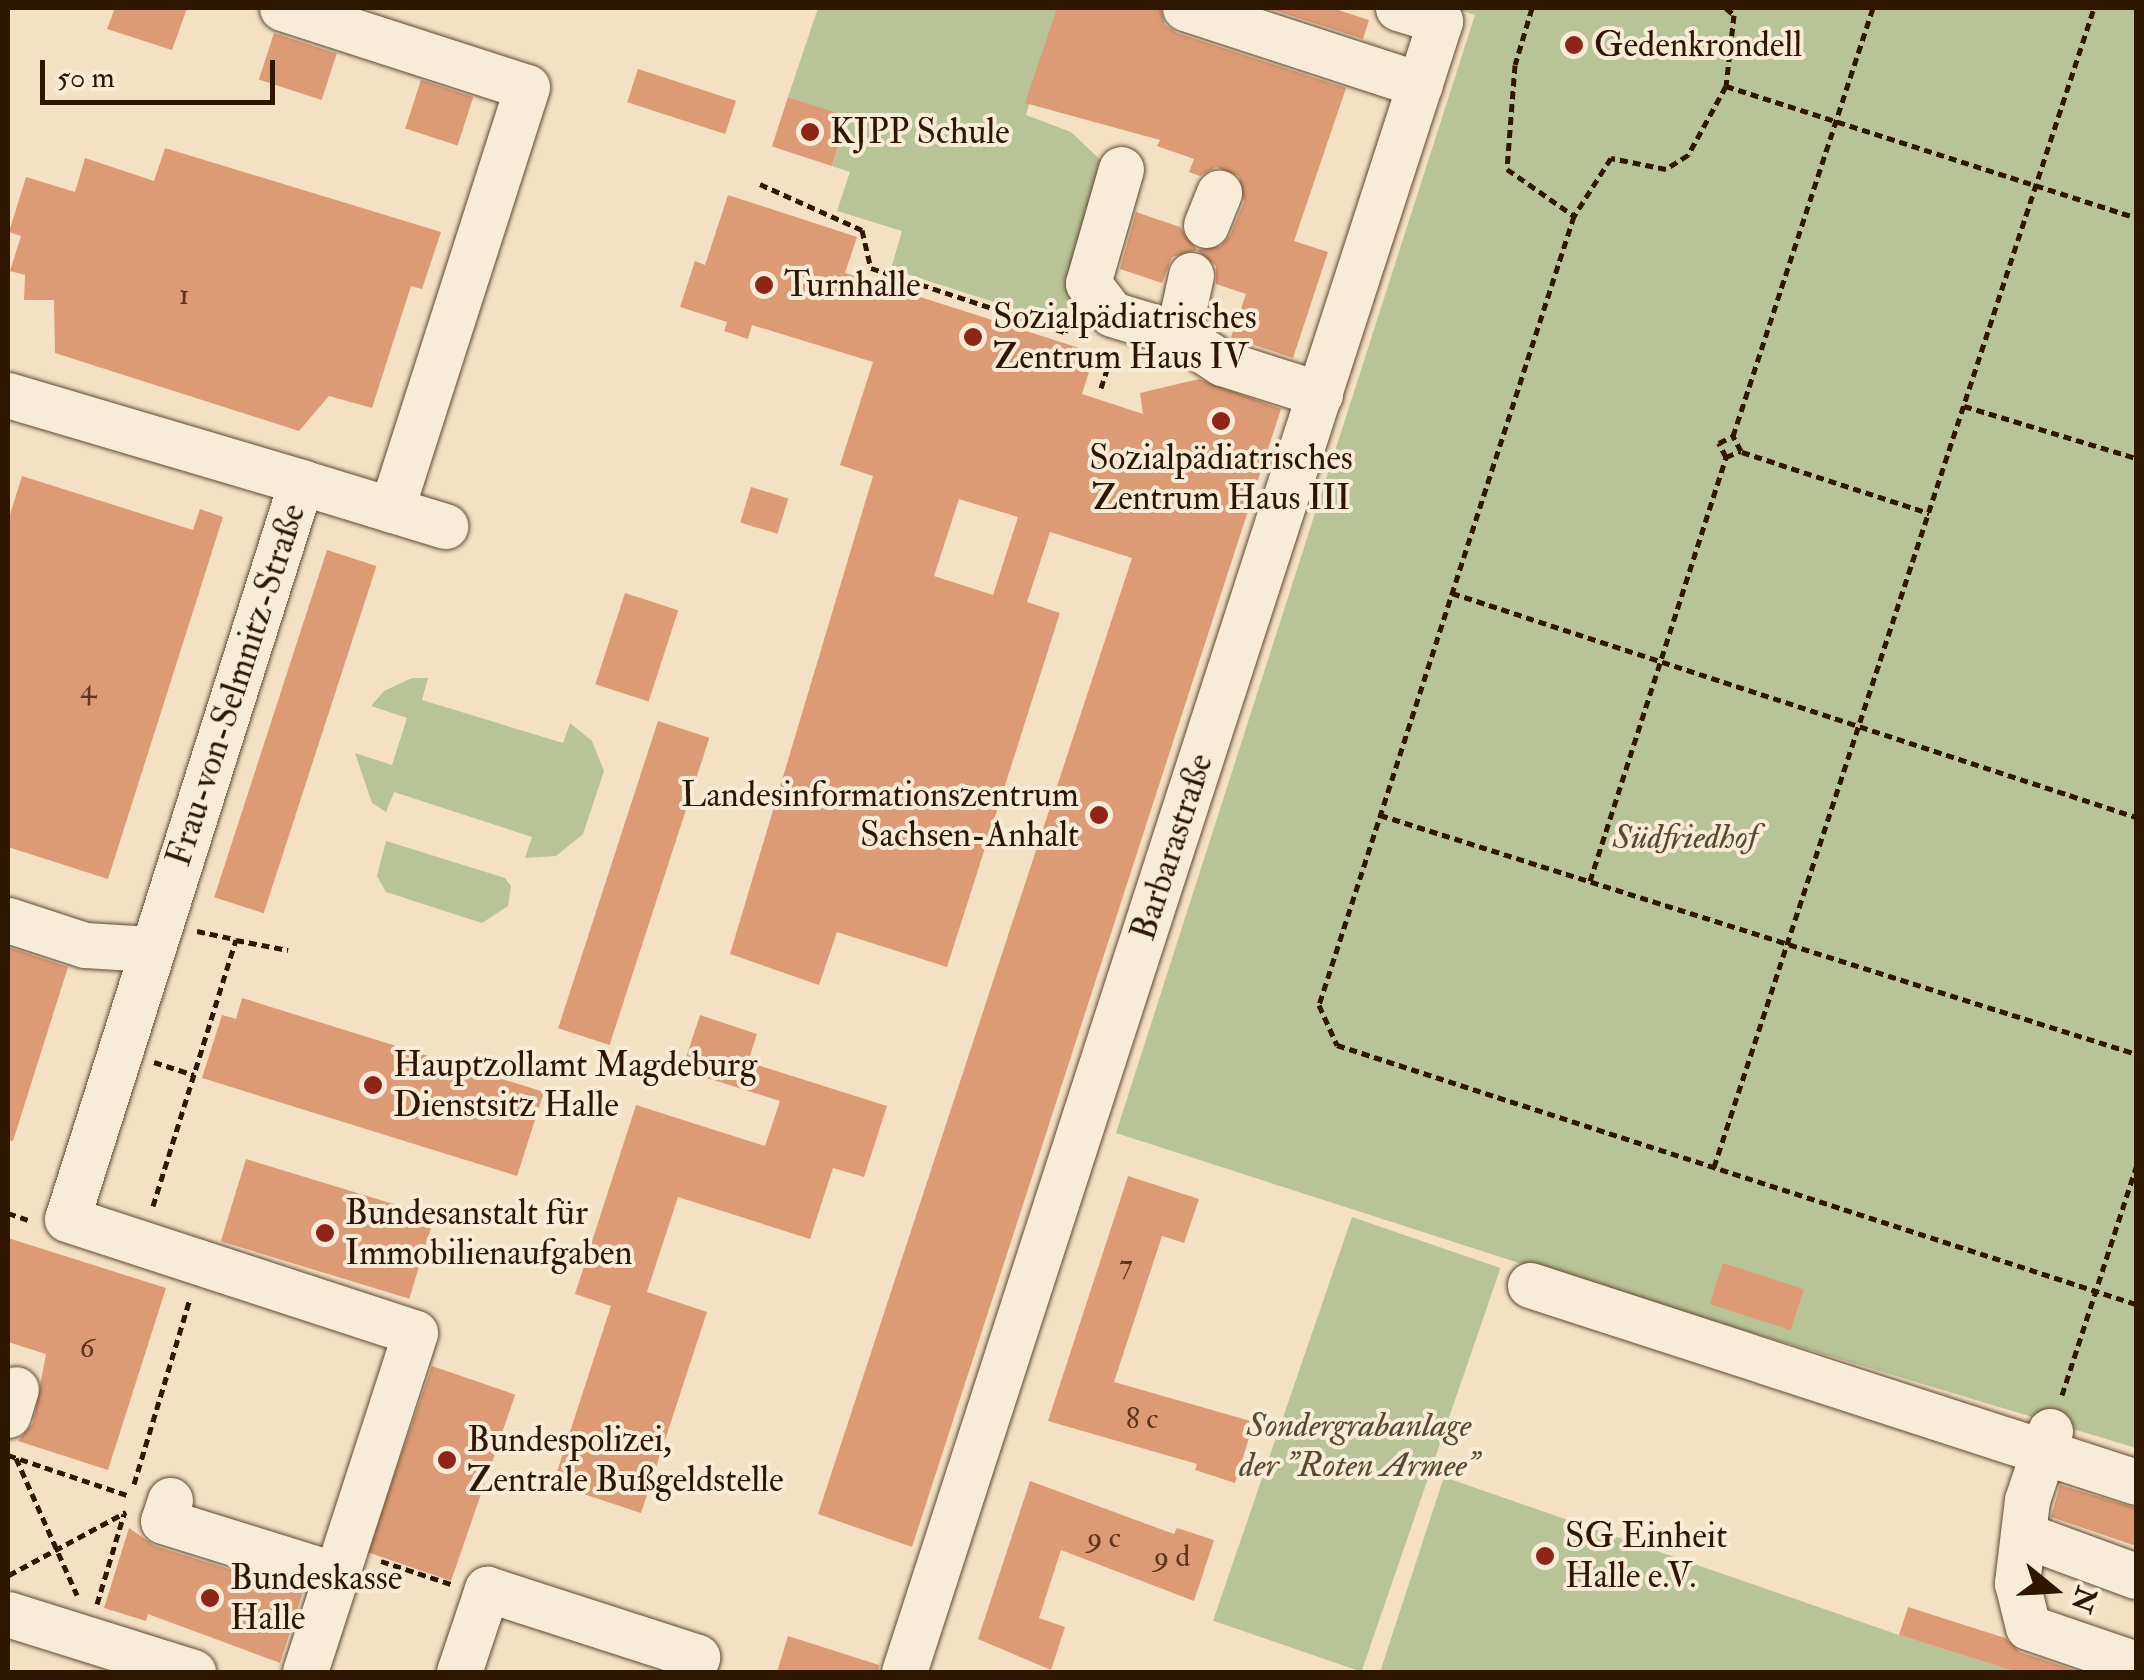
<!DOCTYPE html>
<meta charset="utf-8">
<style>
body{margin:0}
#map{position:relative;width:2144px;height:1680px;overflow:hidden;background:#f4e1c4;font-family:"IM FELL Double Pica",serif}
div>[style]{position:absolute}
.green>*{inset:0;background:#b8c397;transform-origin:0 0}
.building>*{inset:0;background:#dd9b75;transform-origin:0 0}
.path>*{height:5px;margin-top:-2.5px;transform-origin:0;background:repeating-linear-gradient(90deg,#2f1600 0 8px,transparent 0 13px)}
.roads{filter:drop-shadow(0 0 2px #604931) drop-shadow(0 0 2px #604931)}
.minor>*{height:45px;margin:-22.5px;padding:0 22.5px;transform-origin:22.5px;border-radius:22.5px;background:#f8ecd9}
.dots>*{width:28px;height:28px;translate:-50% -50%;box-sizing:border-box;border:5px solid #f8ecd9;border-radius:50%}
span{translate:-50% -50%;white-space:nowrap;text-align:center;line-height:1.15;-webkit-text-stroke:8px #f8ecd9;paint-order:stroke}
.number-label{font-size:30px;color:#5a371d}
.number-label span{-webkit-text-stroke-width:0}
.poi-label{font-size:35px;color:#2f1600}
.left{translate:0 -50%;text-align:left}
.right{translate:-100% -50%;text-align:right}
.street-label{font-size:35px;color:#2f1600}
.park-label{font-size:35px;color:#584a2d;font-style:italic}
.frame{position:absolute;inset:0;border:10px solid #2f1600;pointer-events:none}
.north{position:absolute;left:2004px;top:1540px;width:100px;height:100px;-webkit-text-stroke:8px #f8ecd9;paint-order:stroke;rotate:108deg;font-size:28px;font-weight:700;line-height:40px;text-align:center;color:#2f1600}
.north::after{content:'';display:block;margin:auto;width:35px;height:45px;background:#2f1600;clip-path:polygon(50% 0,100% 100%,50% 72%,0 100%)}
.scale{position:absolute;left:40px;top:60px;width:235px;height:45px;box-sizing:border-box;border:5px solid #2f1600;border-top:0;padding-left:12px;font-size:30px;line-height:35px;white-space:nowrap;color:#2f1600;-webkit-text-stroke:8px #f8ecd9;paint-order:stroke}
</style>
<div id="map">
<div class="green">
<i style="clip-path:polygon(818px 8px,1057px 8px,1026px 115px,1071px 132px,1111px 170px,1062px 324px,891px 269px,902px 231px,837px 211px,850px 172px,832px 166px,848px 117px,788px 97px)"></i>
<i style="clip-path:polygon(1453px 8px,2136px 8px,2136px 1448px,1516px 1262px,1116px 1133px,1475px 15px)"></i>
<i style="clip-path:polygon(412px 678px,428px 678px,422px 700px,563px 743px,570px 723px,592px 741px,604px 771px,583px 834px,556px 856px,525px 858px,532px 837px,394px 792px,386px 812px,372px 803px,355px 753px,392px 765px,407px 718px,371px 706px,384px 691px)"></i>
<i style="clip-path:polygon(386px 841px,505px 878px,511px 886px,508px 906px,482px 923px,386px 892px,377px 876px)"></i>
<i style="left:1352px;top:1217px;width:157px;height:427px;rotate:19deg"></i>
<i style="clip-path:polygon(1444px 1477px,1899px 1635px,2017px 1672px,1380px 1672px)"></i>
</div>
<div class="building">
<i style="clip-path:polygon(115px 8px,187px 8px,172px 50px,107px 29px)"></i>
<i style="clip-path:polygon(1057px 8px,1160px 8px,1165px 25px,1177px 33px,1346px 88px,1294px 241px,1328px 252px,1293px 358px,1231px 337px,1246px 294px,1216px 284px,1216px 266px,1197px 250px,1221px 246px,1230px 235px,1244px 202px,1239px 176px,1216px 167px,1200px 176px,1189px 172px,1194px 159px,1157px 146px,1160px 140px,1025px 103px)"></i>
<i style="clip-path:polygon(1268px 8px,1332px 8px,1369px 20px,1363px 39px)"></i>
<i style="left:274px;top:33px;width:66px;height:49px;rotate:18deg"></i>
<i style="left:638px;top:69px;width:103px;height:35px;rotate:18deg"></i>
<i style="left:421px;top:80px;width:55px;height:51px;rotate:18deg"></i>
<i style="left:788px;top:97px;width:63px;height:52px;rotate:18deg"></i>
<i style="clip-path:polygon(165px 148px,441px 232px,422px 289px,411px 286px,372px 408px,329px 396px,299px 431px,55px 353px,54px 300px,24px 300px,25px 275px,10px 271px,21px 236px,9px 232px,26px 177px,75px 192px,85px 158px,154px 181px)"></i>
<i style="clip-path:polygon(evenodd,728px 195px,857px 237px,845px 273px,1095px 353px,1082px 394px,1143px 414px,1140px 393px,1199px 379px,1281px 409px,912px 1547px,818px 1514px,1132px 558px,1050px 532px,1027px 602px,1060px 613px,947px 967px,837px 932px,819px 985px,730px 954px,873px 476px,840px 465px,873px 362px,752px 325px,748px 339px,724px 331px,727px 322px,680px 307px,695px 261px,705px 265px,728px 195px,959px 499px,1018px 517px,993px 595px,934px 576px,959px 499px)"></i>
<i style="clip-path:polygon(1136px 212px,1180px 227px,1197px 250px,1172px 257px,1162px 283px,1120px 269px)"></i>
<i style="clip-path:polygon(22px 476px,193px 530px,200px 509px,223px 517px,108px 879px,8px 847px,8px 521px)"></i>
<i style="left:751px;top:487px;width:39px;height:37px;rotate:17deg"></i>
<i style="left:327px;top:550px;width:52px;height:365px;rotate:18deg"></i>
<i style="left:625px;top:593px;width:56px;height:96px;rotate:18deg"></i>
<i style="left:658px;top:721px;width:54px;height:323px;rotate:18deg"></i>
<i style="clip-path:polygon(8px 947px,68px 967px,13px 1141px,8px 1140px)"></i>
<i style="clip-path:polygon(242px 998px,544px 1092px,517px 1176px,202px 1078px,222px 1015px,236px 1019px)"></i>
<i style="clip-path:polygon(700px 1015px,757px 1034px,748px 1062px,887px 1106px,864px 1177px,833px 1168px,810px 1239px,678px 1197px,647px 1292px,707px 1312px,641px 1513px,553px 1484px,611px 1306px,575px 1294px,636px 1105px,765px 1146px,780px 1101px,682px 1070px)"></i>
<i style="left:246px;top:1159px;width:197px;height:86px;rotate:17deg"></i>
<i style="clip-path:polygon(1128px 1176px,1199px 1199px,1184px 1243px,1162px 1236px,1114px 1382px,1254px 1422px,1235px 1483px,1195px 1470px,1197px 1464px,1048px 1421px)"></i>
<i style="clip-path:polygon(8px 1238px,166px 1288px,108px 1470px,18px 1441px,33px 1423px,46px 1354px,8px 1342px)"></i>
<i style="left:1723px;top:1263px;width:85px;height:43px;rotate:18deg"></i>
<i style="left:432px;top:1366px;width:88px;height:197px;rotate:19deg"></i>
<i style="clip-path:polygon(1030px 1481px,1174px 1534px,1177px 1528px,1214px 1540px,1194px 1601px,1061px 1550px,1039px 1618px,1065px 1627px,1051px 1670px,978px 1639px)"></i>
<i style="clip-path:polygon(2060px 1485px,2136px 1508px,2136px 1546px,2051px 1517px)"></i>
<i style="clip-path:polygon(129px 1528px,155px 1546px,303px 1592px,280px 1663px,148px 1614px,146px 1621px,104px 1608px)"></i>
<i style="clip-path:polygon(1908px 1607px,2005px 1638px,2020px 1652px,2080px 1672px,2017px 1672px,1899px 1635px)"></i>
<i style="clip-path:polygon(788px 1636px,879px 1665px,878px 1672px,777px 1672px)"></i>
</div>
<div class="path">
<i style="left:1532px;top:8px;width:59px;rotate:106.6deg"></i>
<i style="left:1515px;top:65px;width:104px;rotate:94.4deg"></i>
<i style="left:1507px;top:169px;width:82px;rotate:35deg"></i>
<i style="left:1726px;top:8px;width:11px;rotate:41deg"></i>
<i style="left:1734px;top:15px;width:71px;rotate:96.4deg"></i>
<i style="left:1726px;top:86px;width:79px;rotate:118.8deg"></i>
<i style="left:1688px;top:155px;width:26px;rotate:148deg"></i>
<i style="left:1666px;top:169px;width:56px;rotate:-168.7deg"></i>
<i style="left:1611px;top:158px;width:69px;rotate:122.5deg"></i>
<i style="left:1574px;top:216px;width:829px;rotate:107.91deg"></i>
<i style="left:1319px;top:1005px;width:44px;rotate:65.8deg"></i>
<i style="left:1337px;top:1045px;width:840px;rotate:17.96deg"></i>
<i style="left:1726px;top:86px;width:431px;rotate:17.8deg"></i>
<i style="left:760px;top:184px;width:112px;rotate:24.3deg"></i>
<i style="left:862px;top:230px;width:39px;rotate:77deg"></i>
<i style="left:871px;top:268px;width:204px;rotate:18.3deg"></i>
<i style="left:1065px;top:332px;width:10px;rotate:-61deg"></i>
<i style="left:1101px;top:388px;width:39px;rotate:-72deg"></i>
<i style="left:1964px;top:406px;width:180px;rotate:16.8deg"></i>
<i style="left:1742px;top:452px;width:197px;rotate:18.1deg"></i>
<i style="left:1726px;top:457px;width:16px;rotate:-117deg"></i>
<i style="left:1719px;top:443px;width:16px;rotate:-27deg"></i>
<i style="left:1733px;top:436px;width:450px;rotate:-71.9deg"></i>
<i style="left:1452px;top:593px;width:720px;rotate:18.13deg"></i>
<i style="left:1380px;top:815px;width:793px;rotate:17.54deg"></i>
<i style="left:1590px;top:881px;width:445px;rotate:-72.2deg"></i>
<i style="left:1726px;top:457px;width:16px;rotate:-22deg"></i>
<i style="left:1741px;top:451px;width:17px;rotate:-118deg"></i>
<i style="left:197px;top:931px;width:39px;rotate:12deg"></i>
<i style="left:154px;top:1062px;width:42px;rotate:18deg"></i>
<i style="left:1714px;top:1167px;width:1220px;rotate:-71.85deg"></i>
<i style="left:153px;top:1206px;width:279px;rotate:-72.7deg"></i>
<i style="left:236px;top:940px;width:53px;rotate:10.9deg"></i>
<i style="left:8px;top:1213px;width:21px;rotate:19deg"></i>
<i style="left:2062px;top:1395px;width:240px;rotate:-72deg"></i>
<i style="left:8px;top:1455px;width:129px;rotate:18.6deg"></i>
<i style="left:16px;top:1458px;width:150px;rotate:66deg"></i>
<i style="left:134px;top:1484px;width:193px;rotate:-73.2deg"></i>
<i style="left:381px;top:1561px;width:74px;rotate:18.2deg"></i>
<i style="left:9px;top:1575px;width:133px;rotate:-28.3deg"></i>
<i style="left:97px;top:1604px;width:94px;rotate:-73.3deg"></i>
</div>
<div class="roads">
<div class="minor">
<i style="left:282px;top:8px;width:257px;rotate:17.9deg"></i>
<i style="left:527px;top:87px;width:444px;rotate:107.8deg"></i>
<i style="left:1185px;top:8px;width:247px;rotate:18.1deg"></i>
<i style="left:1121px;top:169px;width:119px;rotate:106.1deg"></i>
<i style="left:1088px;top:283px;width:39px;rotate:52deg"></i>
<i style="left:1112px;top:314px;width:69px;rotate:16.9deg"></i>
<i style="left:1206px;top:225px;width:35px;rotate:-68deg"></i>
<i style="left:1191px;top:275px;width:60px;rotate:102.4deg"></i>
<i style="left:1178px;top:334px;width:53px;rotate:33.4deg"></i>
<i style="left:1222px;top:363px;width:103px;rotate:17.6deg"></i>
<i style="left:8px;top:395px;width:306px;rotate:16.5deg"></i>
<i style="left:301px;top:482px;width:773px;rotate:107.61deg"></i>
<i style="left:67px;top:1219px;width:366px;rotate:18.1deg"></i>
<i style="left:415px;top:1333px;width:356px;rotate:108deg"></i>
<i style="left:301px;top:482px;width:151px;rotate:17deg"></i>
<i style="left:8px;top:920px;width:81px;rotate:18deg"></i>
<i style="left:85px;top:945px;width:66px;rotate:3.5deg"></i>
<i style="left:1530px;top:1285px;width:637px;rotate:18.01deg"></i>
<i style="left:8px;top:1415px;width:27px;rotate:-73deg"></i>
<i style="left:2050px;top:1431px;width:73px;rotate:108.4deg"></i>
<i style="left:2027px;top:1500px;width:84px;rotate:96.9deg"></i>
<i style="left:2017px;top:1583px;width:45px;rotate:76deg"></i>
<i style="left:2028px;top:1627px;width:114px;rotate:18.9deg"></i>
<i style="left:170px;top:1500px;width:22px;rotate:108deg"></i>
<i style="left:163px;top:1521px;width:181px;rotate:17.3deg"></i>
<i style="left:2027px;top:1536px;width:116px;rotate:20.2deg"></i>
<i style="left:8px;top:1614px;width:194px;rotate:17.4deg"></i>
<i style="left:459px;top:1672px;width:88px;rotate:-71.4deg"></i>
<i style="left:487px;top:1589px;width:221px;rotate:17.9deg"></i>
<i style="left:697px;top:1657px;width:16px;rotate:108deg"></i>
<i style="left:904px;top:1672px;width:1736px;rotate:-72.01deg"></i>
<i style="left:1440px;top:21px;width:44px;rotate:-162.8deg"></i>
</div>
</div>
<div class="dots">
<i style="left:1574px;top:45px;background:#8f2418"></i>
<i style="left:810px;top:132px;background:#8f2418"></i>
<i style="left:764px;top:285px;background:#8f2418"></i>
<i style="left:973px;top:337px;background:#8f2418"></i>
<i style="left:1221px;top:421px;background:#8f2418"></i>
<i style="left:1099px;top:815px;background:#8f2418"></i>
<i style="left:373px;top:1085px;background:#8f2418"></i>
<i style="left:325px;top:1233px;background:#8f2418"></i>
<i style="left:447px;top:1460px;background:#8f2418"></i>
<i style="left:1545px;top:1556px;background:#8f2418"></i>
<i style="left:210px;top:1598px;background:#8f2418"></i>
</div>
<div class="number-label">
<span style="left:184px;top:295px">1</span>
<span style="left:88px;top:689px">4</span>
<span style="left:1126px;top:1265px">7</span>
<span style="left:87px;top:1348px">6</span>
<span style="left:1142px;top:1419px">8 c</span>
<span style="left:1104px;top:1538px">9 c</span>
<span style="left:1172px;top:1557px">9 d</span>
</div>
<div class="poi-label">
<span class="left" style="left:1594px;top:45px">Gedenkrondell</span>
<span class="left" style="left:830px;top:132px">KJPP Schule</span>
<span class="left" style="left:784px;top:285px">Turnhalle</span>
<span class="left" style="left:993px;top:337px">Sozialpädiatrisches<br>Zentrum Haus IV</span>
<span style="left:1221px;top:478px">Sozialpädiatrisches<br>Zentrum Haus III</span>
<span class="right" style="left:1079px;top:815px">Landesinformationszentrum<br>Sachsen-Anhalt</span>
<span class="left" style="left:393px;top:1085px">Hauptzollamt Magdeburg<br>Dienstsitz Halle</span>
<span class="left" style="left:345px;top:1233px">Bundesanstalt für<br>Immobilienaufgaben</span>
<span class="left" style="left:467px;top:1460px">Bundespolizei,<br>Zentrale Bußgeldstelle</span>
<span class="left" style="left:1565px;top:1556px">SG Einheit<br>Halle e.V.</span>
<span class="left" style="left:230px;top:1598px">Bundeskasse<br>Halle</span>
</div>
<div class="street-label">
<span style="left:236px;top:685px;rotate:-72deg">Frau-von-Selmnitz-Straße</span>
<span style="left:1172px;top:847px;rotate:-72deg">Barbarastraße</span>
</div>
<div class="park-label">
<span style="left:1685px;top:837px">Südfriedhof</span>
<span style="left:1359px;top:1445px">Sondergrabanlage<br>der "Roten Armee"</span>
</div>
<div class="frame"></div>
<div class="north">N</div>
<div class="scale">50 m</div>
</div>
